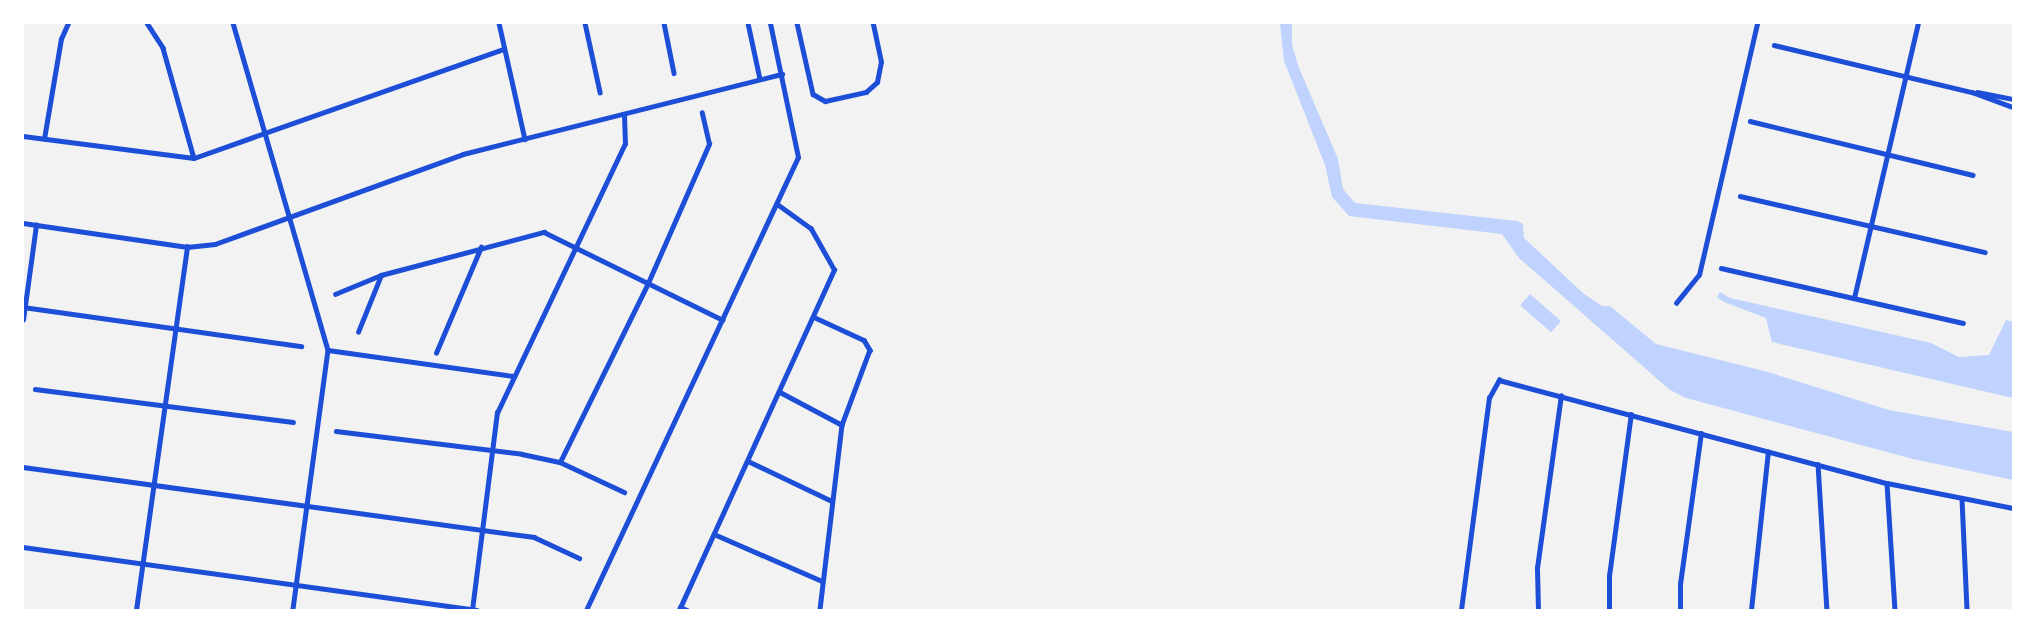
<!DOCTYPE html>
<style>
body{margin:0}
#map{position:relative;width:2036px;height:633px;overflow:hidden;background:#f2f2f2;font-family:"IBM Plex Serif",serif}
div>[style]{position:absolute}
.water>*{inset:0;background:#bfd3fe;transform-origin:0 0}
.minor>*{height:4.5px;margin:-2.25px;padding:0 2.25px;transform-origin:2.25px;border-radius:2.25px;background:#1d4ed8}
.tertiary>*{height:5px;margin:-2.5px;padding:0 2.5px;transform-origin:2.5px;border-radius:2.5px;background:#1d4ed8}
span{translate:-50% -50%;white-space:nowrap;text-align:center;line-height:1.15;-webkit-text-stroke:6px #fff;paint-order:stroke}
.frame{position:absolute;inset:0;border:24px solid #fff;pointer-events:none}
</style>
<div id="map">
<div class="water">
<i style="clip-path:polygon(1280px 23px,1292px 23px,1292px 45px,1299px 68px,1338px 159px,1343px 189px,1355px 203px,1517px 221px,1523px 224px,1524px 238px,1584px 294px,1602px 306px,1610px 306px,1656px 344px,1768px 372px,1889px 410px,2013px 432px,2013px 480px,1913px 459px,1686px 398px,1670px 390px,1519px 258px,1502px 234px,1349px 216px,1332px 197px,1325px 165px,1284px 61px)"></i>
<i style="clip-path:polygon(1720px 292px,1730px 298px,1931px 343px,1959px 357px,1989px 355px,2006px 320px,2013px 322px,2013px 398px,1772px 342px,1766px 318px,1724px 302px,1717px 297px)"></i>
<i style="left:1530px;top:294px;width:41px;height:15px;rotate:41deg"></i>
</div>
<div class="minor">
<i style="left:147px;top:23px;width:30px;rotate:57deg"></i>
<i style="left:163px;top:48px;width:114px;rotate:74.3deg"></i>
<i style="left:233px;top:23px;width:341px;rotate:73.8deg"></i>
<i style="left:328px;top:350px;width:262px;rotate:97.7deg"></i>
<i style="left:499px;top:23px;width:119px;rotate:77.4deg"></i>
<i style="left:585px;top:23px;width:71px;rotate:77.7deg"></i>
<i style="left:664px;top:23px;width:51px;rotate:78.7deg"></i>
<i style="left:748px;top:23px;width:57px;rotate:77.9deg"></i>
<i style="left:797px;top:23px;width:73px;rotate:77.3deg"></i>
<i style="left:813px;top:94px;width:14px;rotate:30deg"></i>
<i style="left:825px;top:101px;width:42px;rotate:-12.4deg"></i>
<i style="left:866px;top:92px;width:15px;rotate:-42deg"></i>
<i style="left:877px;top:82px;width:20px;rotate:-79deg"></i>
<i style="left:881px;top:62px;width:40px;rotate:-102deg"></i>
<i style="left:1774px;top:45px;width:204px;rotate:13.4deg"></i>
<i style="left:1972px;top:92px;width:44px;rotate:20.1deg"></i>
<i style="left:1977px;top:92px;width:37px;rotate:11deg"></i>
<i style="left:1750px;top:121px;width:229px;rotate:13.6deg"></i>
<i style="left:23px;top:136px;width:172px;rotate:7.3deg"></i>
<i style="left:194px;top:158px;width:328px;rotate:-19.4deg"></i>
<i style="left:44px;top:139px;width:101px;rotate:-80.4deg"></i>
<i style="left:61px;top:39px;width:17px;rotate:-66deg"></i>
<i style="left:1740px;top:196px;width:251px;rotate:12.9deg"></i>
<i style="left:23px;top:223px;width:166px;rotate:8.3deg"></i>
<i style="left:187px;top:247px;width:28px;rotate:-6deg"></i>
<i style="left:215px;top:244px;width:264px;rotate:-19.9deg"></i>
<i style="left:463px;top:154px;width:329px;rotate:-14.1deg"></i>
<i style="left:1721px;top:268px;width:248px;rotate:12.8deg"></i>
<i style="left:335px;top:294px;width:50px;rotate:-22.4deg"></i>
<i style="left:381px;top:275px;width:169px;rotate:-14.8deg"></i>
<i style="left:544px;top:232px;width:199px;rotate:26.2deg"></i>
<i style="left:1854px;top:298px;width:282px;rotate:-76.9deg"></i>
<i style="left:1676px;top:303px;width:36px;rotate:-51deg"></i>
<i style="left:1699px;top:275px;width:259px;rotate:-77deg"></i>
<i style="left:23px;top:307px;width:281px;rotate:8deg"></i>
<i style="left:814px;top:317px;width:55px;rotate:24.7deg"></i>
<i style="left:864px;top:340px;width:12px;rotate:59deg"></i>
<i style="left:870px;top:350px;width:80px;rotate:110.5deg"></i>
<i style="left:842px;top:425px;width:186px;rotate:96.8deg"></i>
<i style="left:23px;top:320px;width:96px;rotate:-82.2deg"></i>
<i style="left:358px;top:332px;width:61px;rotate:-68deg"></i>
<i style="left:328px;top:350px;width:188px;rotate:8deg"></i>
<i style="left:436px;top:353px;width:115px;rotate:-67deg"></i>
<i style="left:35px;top:389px;width:260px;rotate:7.3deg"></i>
<i style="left:780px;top:392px;width:70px;rotate:28deg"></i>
<i style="left:336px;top:431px;width:187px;rotate:7deg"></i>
<i style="left:522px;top:454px;width:39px;rotate:12deg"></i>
<i style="left:560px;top:462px;width:71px;rotate:25.1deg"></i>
<i style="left:748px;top:461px;width:93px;rotate:25.5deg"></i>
<i style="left:560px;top:462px;width:199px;rotate:-63.8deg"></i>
<i style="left:648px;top:283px;width:152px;rotate:-66.3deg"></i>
<i style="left:709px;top:144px;width:32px;rotate:-103deg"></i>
<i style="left:1818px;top:464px;width:146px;rotate:86.5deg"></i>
<i style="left:23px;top:467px;width:516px;rotate:7.8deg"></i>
<i style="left:534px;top:537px;width:50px;rotate:25deg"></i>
<i style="left:1887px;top:483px;width:127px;rotate:86.4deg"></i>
<i style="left:1962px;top:499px;width:111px;rotate:87.4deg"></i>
<i style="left:714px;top:534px;width:118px;rotate:23.5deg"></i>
<i style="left:23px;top:547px;width:458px;rotate:7.9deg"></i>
<i style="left:680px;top:607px;width:8px;rotate:23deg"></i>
<i style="left:136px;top:610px;width:367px;rotate:-82deg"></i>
<i style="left:472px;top:610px;width:199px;rotate:-82.8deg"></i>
<i style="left:497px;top:413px;width:298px;rotate:-64.6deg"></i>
<i style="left:625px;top:144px;width:29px;rotate:-92deg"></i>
<i style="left:679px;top:610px;width:374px;rotate:-65.5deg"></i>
<i style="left:834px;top:270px;width:47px;rotate:-119.3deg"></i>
<i style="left:811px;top:229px;width:41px;rotate:-144deg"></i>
<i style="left:1461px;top:610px;width:214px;rotate:-82.5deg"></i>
<i style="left:1489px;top:398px;width:21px;rotate:-61deg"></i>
<i style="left:1499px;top:380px;width:401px;rotate:14.9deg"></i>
<i style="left:1887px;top:483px;width:128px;rotate:11.2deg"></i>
<i style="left:1538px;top:610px;width:42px;rotate:-91.4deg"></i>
<i style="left:1537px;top:568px;width:174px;rotate:-82.1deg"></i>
<i style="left:1609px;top:610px;width:34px;rotate:-90deg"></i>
<i style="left:1609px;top:576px;width:163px;rotate:-82.3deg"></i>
<i style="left:1680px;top:610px;width:26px;rotate:-90deg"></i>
<i style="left:1680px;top:584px;width:152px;rotate:-82.1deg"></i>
<i style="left:1751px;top:610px;width:159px;rotate:-83.9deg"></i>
</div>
<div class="tertiary">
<i style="left:586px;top:610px;width:500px;rotate:-64.92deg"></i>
<i style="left:798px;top:157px;width:137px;rotate:-101.8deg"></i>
</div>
<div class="frame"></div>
</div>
